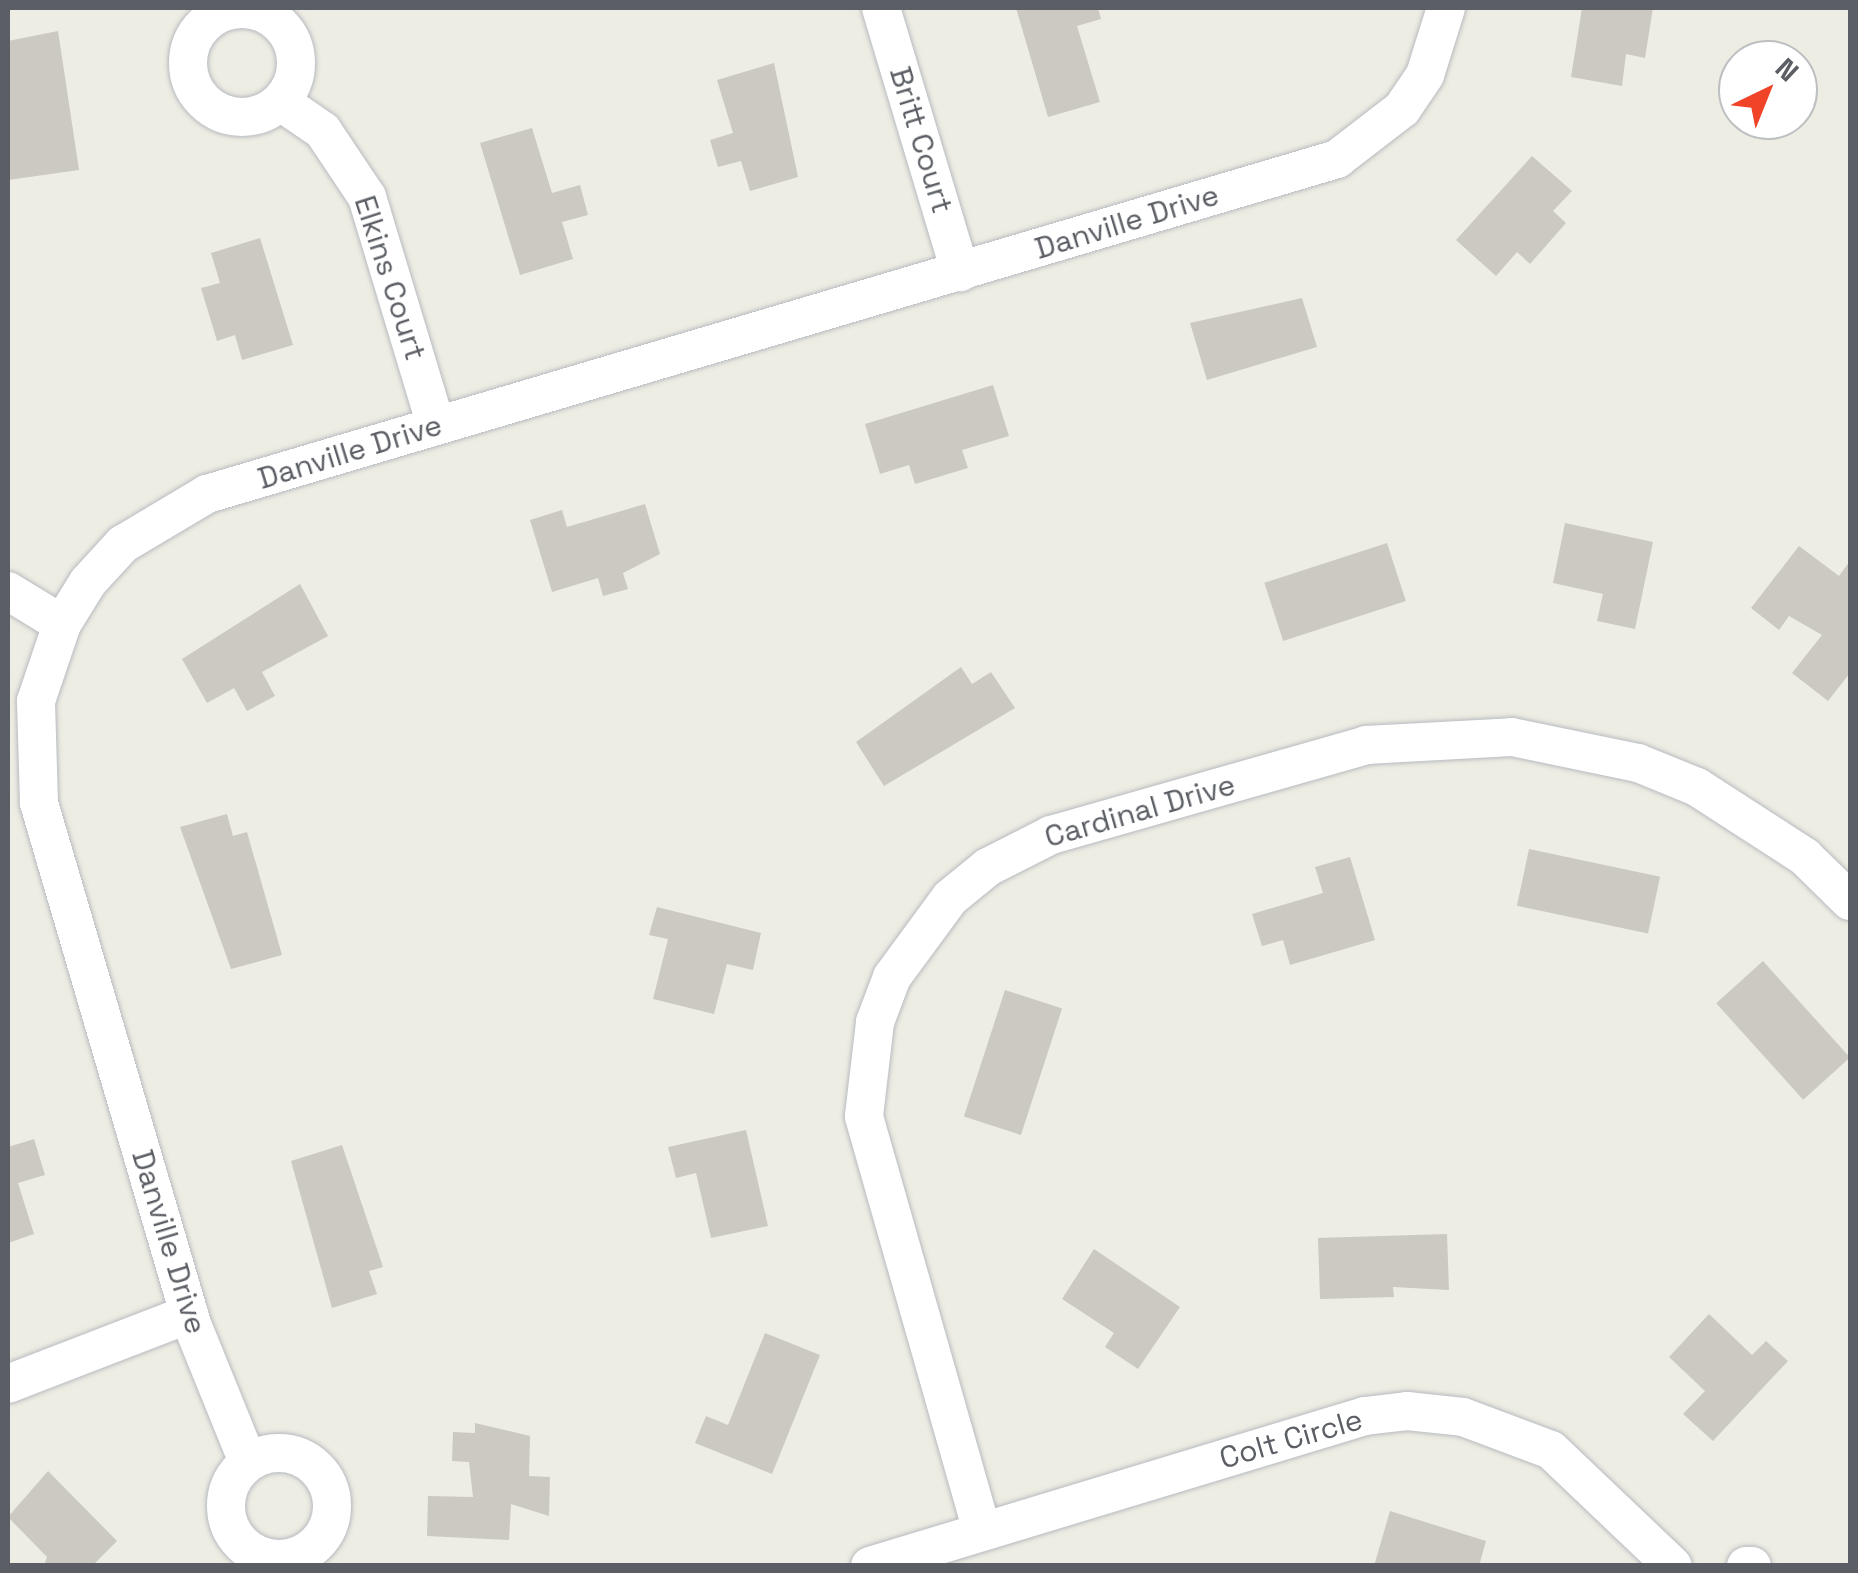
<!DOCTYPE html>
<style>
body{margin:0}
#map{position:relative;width:1858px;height:1573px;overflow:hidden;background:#eeede3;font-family:"Space Grotesk",sans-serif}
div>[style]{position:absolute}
.building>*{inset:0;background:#cbc9c2;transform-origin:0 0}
.roads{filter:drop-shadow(0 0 2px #b8bac0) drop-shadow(0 0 2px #b8bac0)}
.street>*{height:38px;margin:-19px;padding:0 19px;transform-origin:19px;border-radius:19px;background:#fff}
.street>.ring{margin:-19px;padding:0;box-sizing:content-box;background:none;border:38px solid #fff;border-radius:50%}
span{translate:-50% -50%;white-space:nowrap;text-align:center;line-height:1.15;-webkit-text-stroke:8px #fff;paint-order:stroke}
.street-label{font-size:30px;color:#5b5e64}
.frame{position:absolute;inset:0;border:10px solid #5b5e64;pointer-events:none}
.north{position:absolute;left:1718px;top:40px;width:100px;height:100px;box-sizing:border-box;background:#fff;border:2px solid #bdbfc1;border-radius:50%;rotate:43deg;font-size:28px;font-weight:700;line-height:40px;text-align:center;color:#5b5e64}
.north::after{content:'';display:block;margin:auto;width:35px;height:45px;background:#f04327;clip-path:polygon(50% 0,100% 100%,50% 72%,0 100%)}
</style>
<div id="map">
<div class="building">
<i style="clip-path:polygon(1016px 8px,1098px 8px,1101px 19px,1077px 26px,1100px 102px,1048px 117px)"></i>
<i style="clip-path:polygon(1582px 8px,1653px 8px,1645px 58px,1626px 54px,1622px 86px,1571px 77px)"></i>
<i style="clip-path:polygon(58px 31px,79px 170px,8px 180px,8px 41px)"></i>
<i style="clip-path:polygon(774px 63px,798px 177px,750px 191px,741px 161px,718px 167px,710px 140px,733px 133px,717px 80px)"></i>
<i style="clip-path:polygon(532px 128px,552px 193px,580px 185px,588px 215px,562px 222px,573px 259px,520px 275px,480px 143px)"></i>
<i style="clip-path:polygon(1532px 156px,1572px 191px,1553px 211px,1566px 223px,1530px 264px,1517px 252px,1496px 276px,1456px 240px)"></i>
<i style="clip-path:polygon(260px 238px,293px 345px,242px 360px,235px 335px,217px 341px,201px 288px,220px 283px,211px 253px)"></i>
<i style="clip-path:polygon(1302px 298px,1317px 347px,1207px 380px,1190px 323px)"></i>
<i style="clip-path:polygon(993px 385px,1009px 436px,962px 450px,968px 468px,915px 484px,909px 465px,880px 474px,865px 424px)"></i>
<i style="clip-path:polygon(645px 504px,660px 554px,623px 573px,628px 589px,603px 596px,598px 578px,552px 592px,530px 520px,562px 510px,567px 527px)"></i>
<i style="clip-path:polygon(1565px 523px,1653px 542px,1635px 629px,1597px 621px,1603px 594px,1553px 583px)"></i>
<i style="left:1387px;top:543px;width:61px;height:129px;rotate:72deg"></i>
<i style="clip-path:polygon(1799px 546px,1839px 576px,1850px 561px,1850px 673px,1828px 701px,1792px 673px,1822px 635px,1789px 616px,1779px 630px,1751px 608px)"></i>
<i style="clip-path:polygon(300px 584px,328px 636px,262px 672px,275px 696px,247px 711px,234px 688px,207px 703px,182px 659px)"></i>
<i style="clip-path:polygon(961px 667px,972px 684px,991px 672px,1015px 708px,884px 786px,856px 742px)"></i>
<i style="clip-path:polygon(227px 814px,233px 836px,247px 832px,282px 955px,231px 969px,180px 827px)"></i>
<i style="left:1529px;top:849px;width:134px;height:58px;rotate:12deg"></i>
<i style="clip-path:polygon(1350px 857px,1375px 940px,1290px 965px,1283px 940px,1262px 946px,1252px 914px,1323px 893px,1315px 867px)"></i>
<i style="clip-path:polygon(657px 907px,761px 933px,753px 970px,727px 964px,714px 1014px,653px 999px,668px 939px,649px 935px)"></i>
<i style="left:1763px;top:961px;width:130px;height:63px;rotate:48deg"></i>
<i style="left:1005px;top:990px;width:60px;height:133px;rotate:18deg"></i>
<i style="clip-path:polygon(746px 1130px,768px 1226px,711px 1238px,696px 1173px,676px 1178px,668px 1147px)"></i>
<i style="clip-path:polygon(34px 1139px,45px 1175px,18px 1183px,34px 1234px,8px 1243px,8px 1147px)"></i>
<i style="clip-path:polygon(342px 1145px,383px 1267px,369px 1271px,377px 1294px,332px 1308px,291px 1161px)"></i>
<i style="clip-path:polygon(1447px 1234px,1449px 1290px,1393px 1287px,1394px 1297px,1320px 1299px,1318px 1238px)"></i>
<i style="clip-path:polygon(1094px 1249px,1180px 1307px,1138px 1369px,1105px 1347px,1114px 1333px,1062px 1299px)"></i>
<i style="clip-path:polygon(1709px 1314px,1752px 1355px,1766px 1341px,1788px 1361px,1713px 1441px,1683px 1414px,1705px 1391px,1669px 1357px)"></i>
<i style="clip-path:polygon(765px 1333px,820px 1355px,772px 1474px,695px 1443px,706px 1416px,728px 1425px)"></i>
<i style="clip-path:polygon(475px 1423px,530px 1436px,529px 1476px,550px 1477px,549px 1516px,511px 1504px,509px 1540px,427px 1536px,428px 1496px,473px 1497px,469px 1462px,452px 1461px,453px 1432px,475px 1433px)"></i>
<i style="clip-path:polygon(48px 1471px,117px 1541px,92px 1566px,44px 1566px,47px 1557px,8px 1517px)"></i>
<i style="clip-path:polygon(1390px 1511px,1486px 1541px,1479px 1566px,1374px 1566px)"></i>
</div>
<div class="roads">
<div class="street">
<i style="left:881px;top:8px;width:276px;rotate:73.3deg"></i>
<i class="ring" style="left:188px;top:9px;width:70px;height:70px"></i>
<i style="left:281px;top:102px;width:51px;rotate:34.6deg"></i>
<i style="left:323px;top:131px;width:79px;rotate:56.3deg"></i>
<i style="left:367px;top:197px;width:239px;rotate:73.2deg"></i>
<i style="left:8px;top:591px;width:63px;rotate:31.4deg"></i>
<i style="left:8px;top:1384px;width:194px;rotate:-21.1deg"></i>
<i class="ring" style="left:226px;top:1453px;width:68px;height:68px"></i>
<i style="left:248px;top:1462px;width:149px;rotate:-112.1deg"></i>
<i style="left:192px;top:1324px;width:543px;rotate:-106.37deg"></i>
<i style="left:39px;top:803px;width:102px;rotate:-91.7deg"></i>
<i style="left:36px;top:701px;width:81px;rotate:-71.3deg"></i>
<i style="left:62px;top:624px;width:49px;rotate:-58.2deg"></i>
<i style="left:88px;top:582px;width:52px;rotate:-47.4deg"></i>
<i style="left:123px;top:544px;width:98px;rotate:-30.8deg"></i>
<i style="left:207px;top:494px;width:1179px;rotate:-16.51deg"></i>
<i style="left:1337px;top:159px;width:82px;rotate:-37.6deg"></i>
<i style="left:1402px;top:109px;width:41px;rotate:-55.9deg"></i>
<i style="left:1425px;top:75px;width:70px;rotate:-72.6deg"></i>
<i style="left:982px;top:1531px;width:431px;rotate:-105.9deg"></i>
<i style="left:864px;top:1116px;width:95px;rotate:-83.3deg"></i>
<i style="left:875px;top:1022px;width:48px;rotate:-69.3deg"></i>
<i style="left:892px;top:977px;width:98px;rotate:-53.7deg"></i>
<i style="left:950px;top:898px;width:49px;rotate:-39.2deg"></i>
<i style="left:988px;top:867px;width:71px;rotate:-26.9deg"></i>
<i style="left:1051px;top:835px;width:328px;rotate:-15.9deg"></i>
<i style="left:1366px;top:745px;width:146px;rotate:-3.1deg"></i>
<i style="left:1512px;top:737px;width:129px;rotate:11.7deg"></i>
<i style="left:1638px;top:763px;width:64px;rotate:22.1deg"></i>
<i style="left:1697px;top:787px;width:129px;rotate:32.9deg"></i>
<i style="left:1805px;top:857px;width:63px;rotate:44.4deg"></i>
<i style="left:870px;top:1566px;width:517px;rotate:-16.86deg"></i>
<i style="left:1365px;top:1416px;width:42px;rotate:-6.8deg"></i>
<i style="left:1407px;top:1411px;width:56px;rotate:6.1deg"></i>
<i style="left:1463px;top:1417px;width:94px;rotate:20.6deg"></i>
<i style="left:1551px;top:1450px;width:168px;rotate:43.6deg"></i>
<i style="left:1746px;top:1566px;width:6px"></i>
</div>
</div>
<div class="street-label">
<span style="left:921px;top:140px;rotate:73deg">Britt Court</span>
<span style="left:1127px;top:222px;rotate:-17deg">Danville Drive</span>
<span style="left:390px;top:278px;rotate:72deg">Elkins Court</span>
<span style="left:350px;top:452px;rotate:-17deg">Danville Drive</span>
<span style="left:1140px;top:811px;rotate:-16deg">Cardinal Drive</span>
<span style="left:169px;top:1242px;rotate:73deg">Danville Drive</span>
<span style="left:1291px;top:1439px;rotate:-16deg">Colt Circle</span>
</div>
<div class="frame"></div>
<div class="north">N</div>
</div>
